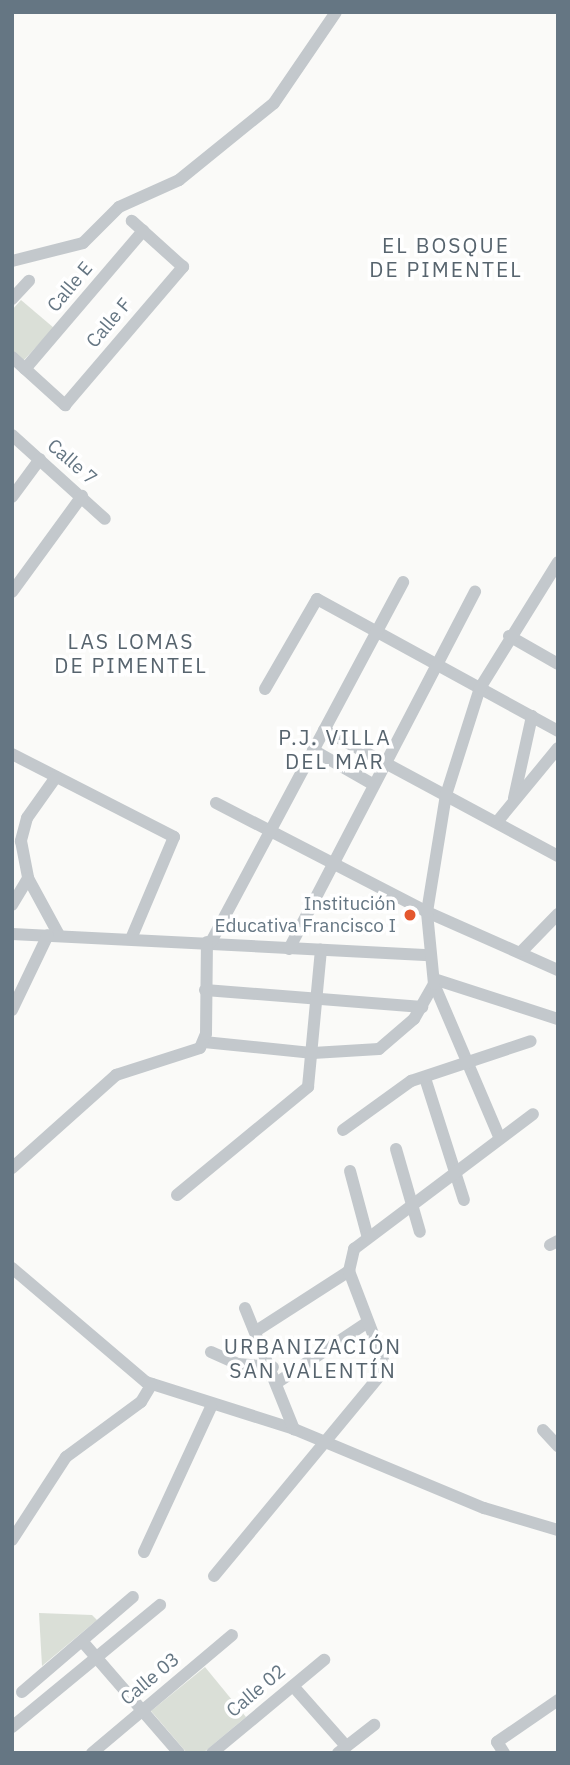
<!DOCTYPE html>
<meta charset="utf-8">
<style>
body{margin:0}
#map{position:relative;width:570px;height:1765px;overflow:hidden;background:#fafaf8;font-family:"IBM Plex Sans",sans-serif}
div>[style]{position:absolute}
.green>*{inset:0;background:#dadfd7}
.minor>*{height:12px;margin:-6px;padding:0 6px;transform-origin:6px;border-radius:6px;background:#c3c8cc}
.dots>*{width:19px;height:19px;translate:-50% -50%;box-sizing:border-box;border:4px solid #fff;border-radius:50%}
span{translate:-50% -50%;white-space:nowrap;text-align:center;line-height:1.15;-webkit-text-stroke:7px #fff;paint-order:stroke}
.street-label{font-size:19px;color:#657683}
.poi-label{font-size:19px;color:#657683}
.right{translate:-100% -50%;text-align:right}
.neighbourhood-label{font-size:21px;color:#57646e;letter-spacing:2px}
.frame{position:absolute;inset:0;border:14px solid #657683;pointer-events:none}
</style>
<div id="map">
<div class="green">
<i style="clip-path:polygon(21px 300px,54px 328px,23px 361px,12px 352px,12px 310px)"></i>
<i style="clip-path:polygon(39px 1613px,92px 1615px,97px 1620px,42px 1666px)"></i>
<i style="clip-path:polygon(205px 1667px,246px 1717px,203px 1753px,187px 1753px,151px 1711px)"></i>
</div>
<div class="minor">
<i style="left:12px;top:261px;width:73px;rotate:-14.2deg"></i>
<i style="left:83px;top:243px;width:51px;rotate:-45deg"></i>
<i style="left:119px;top:207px;width:66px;rotate:-24.2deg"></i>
<i style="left:179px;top:180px;width:122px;rotate:-39deg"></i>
<i style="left:274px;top:103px;width:110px;rotate:-55.7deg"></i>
<i style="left:12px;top:299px;width:25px;rotate:-47deg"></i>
<i style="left:12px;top:357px;width:72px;rotate:42.2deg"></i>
<i style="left:65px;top:405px;width:182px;rotate:-49.5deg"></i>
<i style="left:183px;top:267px;width:69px;rotate:-138deg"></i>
<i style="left:25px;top:369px;width:182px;rotate:-49.5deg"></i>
<i style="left:12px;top:435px;width:125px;rotate:42.1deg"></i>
<i style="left:12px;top:497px;width:47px;rotate:-53.6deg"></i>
<i style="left:12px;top:592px;width:119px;rotate:-53.9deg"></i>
<i style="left:509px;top:636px;width:56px;rotate:29.7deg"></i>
<i style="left:265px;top:689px;width:104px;rotate:-60deg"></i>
<i style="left:317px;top:599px;width:275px;rotate:28.7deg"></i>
<i style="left:324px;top:730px;width:266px;rotate:28.3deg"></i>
<i style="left:313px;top:750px;width:70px;rotate:29.8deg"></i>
<i style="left:12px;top:754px;width:182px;rotate:27.1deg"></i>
<i style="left:174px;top:837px;width:111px;rotate:112.9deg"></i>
<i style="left:56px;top:777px;width:50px;rotate:125.3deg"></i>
<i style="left:27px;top:818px;width:24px;rotate:105deg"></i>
<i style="left:21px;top:841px;width:38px;rotate:79deg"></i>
<i style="left:28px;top:878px;width:65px;rotate:61.5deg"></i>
<i style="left:514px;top:798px;width:84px;rotate:-77.6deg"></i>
<i style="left:216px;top:803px;width:237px;rotate:27.3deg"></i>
<i style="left:427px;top:912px;width:143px;rotate:23.9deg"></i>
<i style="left:497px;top:822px;width:96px;rotate:-50.5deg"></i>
<i style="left:12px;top:905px;width:31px;rotate:-59deg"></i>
<i style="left:12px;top:934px;width:418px;rotate:2.9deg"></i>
<i style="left:211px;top:942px;width:408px;rotate:-61.9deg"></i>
<i style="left:289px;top:949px;width:403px;rotate:-62.5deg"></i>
<i style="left:522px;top:951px;width:52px;rotate:-45.8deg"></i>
<i style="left:434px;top:979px;width:130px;rotate:17.9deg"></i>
<i style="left:434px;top:984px;width:168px;rotate:66.9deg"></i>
<i style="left:205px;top:990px;width:218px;rotate:4.5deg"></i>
<i style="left:12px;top:1010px;width:83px;rotate:-64.4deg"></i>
<i style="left:204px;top:1042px;width:110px;rotate:5.8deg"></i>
<i style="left:313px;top:1053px;width:66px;rotate:-3.5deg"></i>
<i style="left:379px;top:1049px;width:46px;rotate:-40.6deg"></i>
<i style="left:414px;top:1019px;width:40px;rotate:-60.3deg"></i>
<i style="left:434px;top:984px;width:72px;rotate:-95.6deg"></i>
<i style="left:427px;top:912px;width:119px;rotate:-80.8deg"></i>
<i style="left:446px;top:795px;width:112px;rotate:-72.4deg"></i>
<i style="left:480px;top:688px;width:148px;rotate:-58.2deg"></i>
<i style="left:425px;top:1078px;width:128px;rotate:72.3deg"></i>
<i style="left:343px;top:1130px;width:84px;rotate:-35.8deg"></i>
<i style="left:411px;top:1081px;width:126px;rotate:-18.4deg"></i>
<i style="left:396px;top:1149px;width:86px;rotate:73.9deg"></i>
<i style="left:12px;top:1168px;width:140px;rotate:-41.8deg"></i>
<i style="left:116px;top:1075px;width:88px;rotate:-17.8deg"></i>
<i style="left:200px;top:1048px;width:15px;rotate:-67deg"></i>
<i style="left:206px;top:1034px;width:92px;rotate:-89.4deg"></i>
<i style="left:350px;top:1171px;width:69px;rotate:75deg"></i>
<i style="left:177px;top:1195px;width:170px;rotate:-39.5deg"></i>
<i style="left:308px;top:1087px;width:138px;rotate:-84.6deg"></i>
<i style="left:550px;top:1245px;width:9px;rotate:-27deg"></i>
<i style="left:12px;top:1268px;width:176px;rotate:40.4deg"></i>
<i style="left:146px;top:1382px;width:155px;rotate:17.6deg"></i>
<i style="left:294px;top:1429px;width:206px;rotate:22.6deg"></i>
<i style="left:484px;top:1508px;width:77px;rotate:16.6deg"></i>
<i style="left:245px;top:1308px;width:131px;rotate:68deg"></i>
<i style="left:256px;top:1331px;width:111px;rotate:-32.8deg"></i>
<i style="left:349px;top:1271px;width:23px;rotate:-77deg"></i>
<i style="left:354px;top:1249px;width:224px;rotate:-37deg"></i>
<i style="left:211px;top:1352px;width:30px;rotate:24deg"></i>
<i style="left:238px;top:1364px;width:35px;rotate:5deg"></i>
<i style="left:278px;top:1382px;width:108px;rotate:-33.7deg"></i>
<i style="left:543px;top:1430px;width:22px;rotate:47deg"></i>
<i style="left:12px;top:1540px;width:99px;rotate:-57deg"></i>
<i style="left:66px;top:1457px;width:93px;rotate:-36.3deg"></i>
<i style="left:141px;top:1402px;width:21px;rotate:-59deg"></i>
<i style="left:144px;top:1552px;width:160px;rotate:-65.2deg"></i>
<i style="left:214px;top:1576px;width:270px;rotate:-50.4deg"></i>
<i style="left:386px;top:1368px;width:104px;rotate:-110.9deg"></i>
<i style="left:82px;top:1641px;width:148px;rotate:49.1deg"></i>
<i style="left:293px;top:1686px;width:80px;rotate:48.5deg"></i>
<i style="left:22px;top:1692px;width:146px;rotate:-40.6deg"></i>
<i style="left:12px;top:1727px;width:192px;rotate:-39.5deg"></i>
<i style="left:92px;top:1753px;width:183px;rotate:-40.1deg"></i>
<i style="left:212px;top:1753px;width:146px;rotate:-39.7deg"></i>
<i style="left:338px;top:1753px;width:46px;rotate:-37.9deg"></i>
<i style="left:504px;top:1753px;width:13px;rotate:-122deg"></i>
<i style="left:497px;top:1742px;width:74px;rotate:-34.5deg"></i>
</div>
<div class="dots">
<i style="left:410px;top:915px;background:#e4572e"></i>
</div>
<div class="street-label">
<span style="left:70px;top:287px;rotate:-50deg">Calle E</span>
<span style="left:109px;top:323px;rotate:-50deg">Calle F</span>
<span style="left:72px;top:462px;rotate:41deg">Calle 7</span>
<span style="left:150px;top:1679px;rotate:-40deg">Calle 03</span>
<span style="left:256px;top:1691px;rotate:-40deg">Calle 02</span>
</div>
<div class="poi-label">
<span class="right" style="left:396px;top:915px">Institución<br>Educativa Francisco I</span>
</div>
<div class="neighbourhood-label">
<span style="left:446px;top:257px">EL BOSQUE<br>DE PIMENTEL</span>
<span style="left:131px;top:653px">LAS LOMAS<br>DE PIMENTEL</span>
<span style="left:335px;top:749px">P.J. VILLA<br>DEL MAR</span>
<span style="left:313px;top:1358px">URBANIZACIÓN<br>SAN VALENTÍN</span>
</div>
<div class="frame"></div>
</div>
